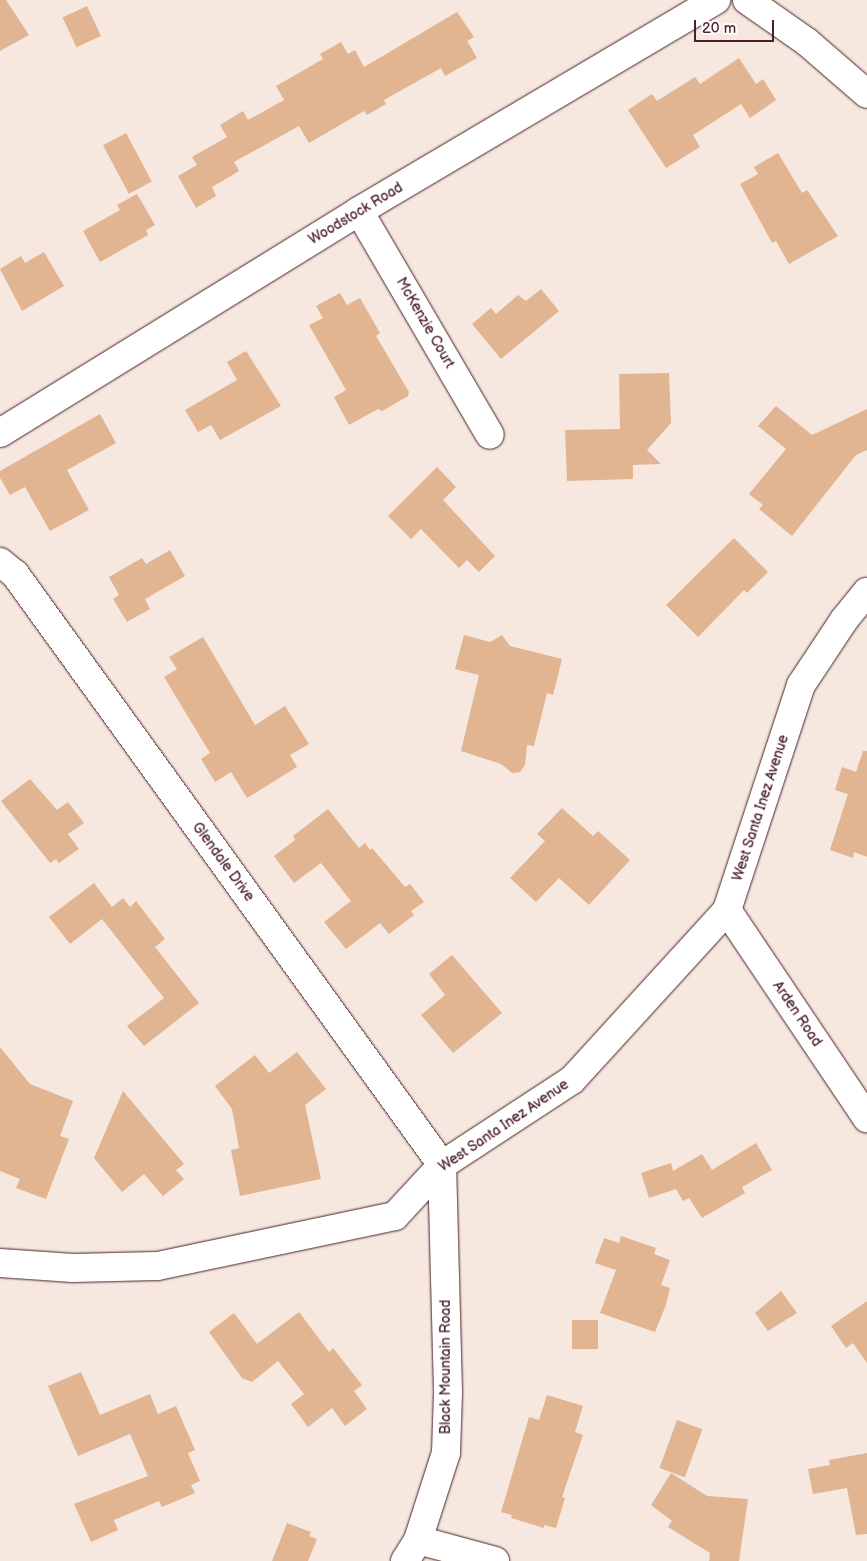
<!DOCTYPE html>
<style>
body{margin:0}
#map{position:relative;width:867px;height:1561px;overflow:hidden;background:#f6e8de;font-family:"Balsamiq Sans",sans-serif}
div>[style]{position:absolute}
.building>*{inset:0;background:#e1b492;transform-origin:0 0}
.roads{filter:drop-shadow(0 0 1px #4a1f2b) drop-shadow(0 0 1px #4a1f2b)}
.street>*{height:28px;margin:-14px;padding:0 14px;transform-origin:14px;border-radius:14px;background:#fff}
.secondary>*{height:28px;margin:-14px;padding:0 14px;transform-origin:14px;border-radius:14px;background:#fff}
span{translate:-50% -50%;white-space:nowrap;text-align:center;line-height:1.15;-webkit-text-stroke:4.5px #fff;paint-order:stroke}
.street-label{font-size:14px;color:#4a1f2b}
.scale{position:absolute;left:694px;top:20px;width:80px;height:22px;box-sizing:border-box;border:2px solid #4a1f2b;border-top:0;padding-left:6px;font-size:15px;line-height:18px;white-space:nowrap;color:#4a1f2b;-webkit-text-stroke:4px #fff;paint-order:stroke}
</style>
<div id="map">
<div class="building">
<i style="clip-path:polygon(0 0,6px 0,29px 35px,0 51px)"></i>
<i style="left:87px;top:6px;width:33px;height:27px;rotate:65deg"></i>
<i style="clip-path:polygon(457px 12px,474px 37px,467px 41px,477px 58px,445px 76px,441px 68px,384px 100px,386px 104px,367px 115px,364px 111px,309px 143px,299px 126px,234px 162px,239px 171px,212px 187px,216px 196px,196px 208px,178px 176px,197px 165px,192px 157px,227px 137px,220px 125px,243px 111px,248px 120px,284px 100px,276px 86px,323px 59px,320px 54px,341px 42px,348px 54px,355px 50px,364px 67px)"></i>
<i style="clip-path:polygon(739px 58px,756px 84px,763px 79px,776px 100px,750px 118px,741px 104px,693px 135px,700px 147px,666px 168px,628px 110px,652px 94px,657px 101px,695px 77px,700px 84px)"></i>
<i style="left:126px;top:133px;width:55px;height:26px;rotate:62deg"></i>
<i style="clip-path:polygon(778px 153px,802px 193px,807px 190px,838px 236px,789px 264px,776px 241px,772px 243px,740px 184px,758px 174px,754px 167px)"></i>
<i style="clip-path:polygon(137px 194px,155px 225px,146px 230px,148px 235px,100px 262px,83px 231px,120px 210px,117px 205px)"></i>
<i style="clip-path:polygon(44px 252px,64px 286px,22px 311px,0 269px,21px 256px,25px 263px)"></i>
<i style="clip-path:polygon(541px 289px,559px 311px,501px 359px,472px 324px,491px 308px,496px 314px,518px 295px,526px 301px)"></i>
<i style="clip-path:polygon(340px 293px,347px 305px,360px 298px,380px 333px,376px 336px,409px 392px,408px 396px,382px 411px,378px 409px,349px 425px,334px 397px,346px 390px,309px 325px,323px 318px,316px 306px)"></i>
<i style="clip-path:polygon(246px 351px,281px 406px,220px 440px,211px 425px,198px 432px,185px 410px,237px 380px,227px 362px)"></i>
<i style="clip-path:polygon(669px 373px,671px 423px,647px 450px,661px 464px,633px 465px,633px 479px,567px 481px,565px 430px,620px 429px,619px 374px)"></i>
<i style="clip-path:polygon(776px 406px,812px 435px,867px 409px,867px 450px,856px 455px,792px 536px,759px 509px,763px 505px,749px 494px,786px 449px,758px 426px)"></i>
<i style="clip-path:polygon(100px 414px,116px 443px,67px 470px,89px 510px,50px 531px,25px 487px,10px 495px,0 478px,0 471px)"></i>
<i style="clip-path:polygon(437px 467px,456px 487px,443px 500px,495px 556px,479px 572px,467px 560px,459px 568px,421px 529px,411px 539px,388px 516px)"></i>
<i style="clip-path:polygon(734px 538px,768px 572px,747px 593px,744px 590px,698px 637px,666px 605px)"></i>
<i style="clip-path:polygon(170px 550px,185px 576px,145px 599px,150px 609px,127px 622px,113px 599px,119px 595px,109px 577px,142px 558px,146px 564px)"></i>
<i style="clip-path:polygon(464px 635px,490px 642px,502px 635px,510px 646px,562px 659px,553px 695px,547px 693px,534px 746px,527px 745px,525px 765px,520px 772px,512px 773px,501px 764px,461px 751px,479px 675px,455px 669px)"></i>
<i style="clip-path:polygon(203px 637px,255px 725px,285px 706px,309px 744px,290px 755px,297px 767px,247px 798px,231px 772px,215px 782px,201px 759px,210px 753px,164px 677px,177px 669px,169px 657px)"></i>
<i style="clip-path:polygon(863px 751px,867px 751px,867px 857px,854px 852px,853px 858px,830px 850px,848px 794px,835px 790px,842px 767px,856px 772px)"></i>
<i style="clip-path:polygon(30px 779px,57px 810px,68px 802px,84px 823px,68px 834px,79px 849px,59px 863px,56px 859px,50px 863px,1px 801px)"></i>
<i style="clip-path:polygon(562px 808px,593px 836px,598px 831px,630px 860px,589px 905px,559px 878px,536px 902px,510px 878px,545px 841px,537px 834px)"></i>
<i style="clip-path:polygon(328px 809px,359px 848px,365px 843px,370px 850px,372px 848px,405px 887px,410px 884px,424px 902px,411px 911px,414px 915px,389px 934px,380px 923px,346px 949px,324px 922px,351px 901px,321px 863px,294px 883px,274px 856px,295px 840px,293px 836px)"></i>
<i style="clip-path:polygon(94px 883px,112px 907px,123px 898px,130px 907px,136px 901px,165px 939px,155px 947px,199px 1003px,144px 1046px,127px 1026px,164px 998px,102px 919px,70px 944px,49px 917px)"></i>
<i style="clip-path:polygon(452px 955px,502px 1013px,453px 1053px,421px 1015px,445px 995px,429px 974px)"></i>
<i style="clip-path:polygon(0 1047px,30px 1084px,73px 1101px,60px 1136px,69px 1139px,46px 1199px,16px 1188px,20px 1179px,0 1171px)"></i>
<i style="clip-path:polygon(297px 1052px,326px 1089px,305px 1105px,321px 1179px,240px 1196px,231px 1150px,239px 1148px,232px 1109px,215px 1086px,255px 1055px,269px 1073px)"></i>
<i style="clip-path:polygon(123px 1091px,184px 1164px,176px 1170px,184px 1179px,163px 1196px,144px 1174px,122px 1192px,94px 1158px)"></i>
<i style="clip-path:polygon(756px 1143px,772px 1170px,742px 1187px,745px 1193px,702px 1218px,689px 1198px,683px 1201px,676px 1189px,649px 1198px,641px 1173px,671px 1163px,673px 1171px,702px 1154px,712px 1170px)"></i>
<i style="clip-path:polygon(621px 1236px,656px 1248px,654px 1254px,670px 1260px,661px 1285px,670px 1288px,666px 1305px,655px 1332px,600px 1313px,616px 1270px,595px 1263px,604px 1238px,619px 1243px)"></i>
<i style="clip-path:polygon(781px 1291px,797px 1313px,768px 1331px,755px 1313px)"></i>
<i style="clip-path:polygon(867px 1301px,867px 1363px,853px 1343px,846px 1348px,831px 1326px)"></i>
<i style="clip-path:polygon(299px 1312px,329px 1352px,333px 1348px,362px 1385px,354px 1391px,367px 1409px,345px 1426px,332px 1408px,308px 1427px,291px 1404px,304px 1394px,278px 1361px,252px 1382px,242px 1378px,209px 1332px,234px 1313px,257px 1344px)"></i>
<i style="left:572px;top:1320px;width:26px;height:29px"></i>
<i style="clip-path:polygon(81px 1372px,100px 1415px,150px 1394px,158px 1414px,176px 1406px,195px 1450px,188px 1453px,200px 1481px,191px 1485px,195px 1493px,162px 1507px,159px 1501px,114px 1520px,118px 1530px,91px 1542px,74px 1504px,148px 1476px,130px 1434px,78px 1456px,48px 1386px)"></i>
<i style="clip-path:polygon(547px 1395px,583px 1406px,575px 1432px,583px 1435px,562px 1497px,565px 1498px,556px 1528px,544px 1525px,544px 1528px,511px 1518px,512px 1515px,501px 1512px,529px 1417px,539px 1420px)"></i>
<i style="left:677px;top:1420px;width:27px;height:51px;rotate:20deg"></i>
<i style="clip-path:polygon(867px 1453px,867px 1534px,856px 1535px,847px 1488px,813px 1494px,808px 1469px,830px 1465px,829px 1460px)"></i>
<i style="clip-path:polygon(671px 1473px,707px 1496px,748px 1499px,739px 1561px,709px 1561px,710px 1553px,668px 1527px,672px 1521px,651px 1505px)"></i>
<i style="clip-path:polygon(287px 1523px,311px 1532px,309px 1536px,317px 1539px,308px 1561px,272px 1561px)"></i>
</div>
<div class="roads">
<div class="street">
<i style="left:747px;top:0;width:73px;rotate:35deg"></i>
<i style="left:807px;top:42px;width:79px;rotate:40.9deg"></i>
<i style="left:359px;top:211px;width:259px;rotate:59.7deg"></i>
<i style="left:0;top:433px;width:422px;rotate:-31.7deg"></i>
<i style="left:359px;top:211px;width:415px;rotate:-30.6deg"></i>
<i style="left:0;top:562px;width:19px;rotate:39deg"></i>
<i style="left:15px;top:574px;width:729px;rotate:54.15deg"></i>
<i style="left:442px;top:1165px;width:69px;rotate:132.7deg"></i>
<i style="left:395px;top:1216px;width:243px;rotate:168.1deg"></i>
<i style="left:157px;top:1266px;width:84px;rotate:178.6deg"></i>
<i style="left:73px;top:1268px;width:73px;rotate:-176.1deg"></i>
<i style="left:727px;top:910px;width:251px;rotate:56.1deg"></i>
<i style="left:418px;top:1540px;width:80px;rotate:15.3deg"></i>
</div>
<div class="secondary">
<i style="left:405px;top:1561px;width:25px;rotate:-58deg"></i>
<i style="left:418px;top:1540px;width:91px;rotate:-72.2deg"></i>
<i style="left:446px;top:1453px;width:61px;rotate:-88.1deg"></i>
<i style="left:448px;top:1392px;width:227px;rotate:-91.5deg"></i>
<i style="left:442px;top:1165px;width:155px;rotate:-33.2deg"></i>
<i style="left:572px;top:1080px;width:230px;rotate:-47.6deg"></i>
<i style="left:727px;top:910px;width:237px;rotate:-71.8deg"></i>
<i style="left:801px;top:685px;width:78px;rotate:-56.5deg"></i>
<i style="left:844px;top:620px;width:36px;rotate:-51deg"></i>
</div>
</div>
<div class="street-label">
<span style="left:356px;top:214px;rotate:-31deg">Woodstock Road</span>
<span style="left:425px;top:323px;rotate:60deg">McKenzie Court</span>
<span style="left:761px;top:808px;rotate:-72deg">West Santa Inez Avenue</span>
<span style="left:223px;top:862px;rotate:54deg">Glendale Drive</span>
<span style="left:797px;top:1014px;rotate:56deg">Arden Road</span>
<span style="left:504px;top:1126px;rotate:-34deg">West Santa Inez Avenue</span>
<span style="left:446px;top:1367px;rotate:-90deg">Black Mountain Road</span>
</div>
<div class="scale">20 m</div>
</div>
